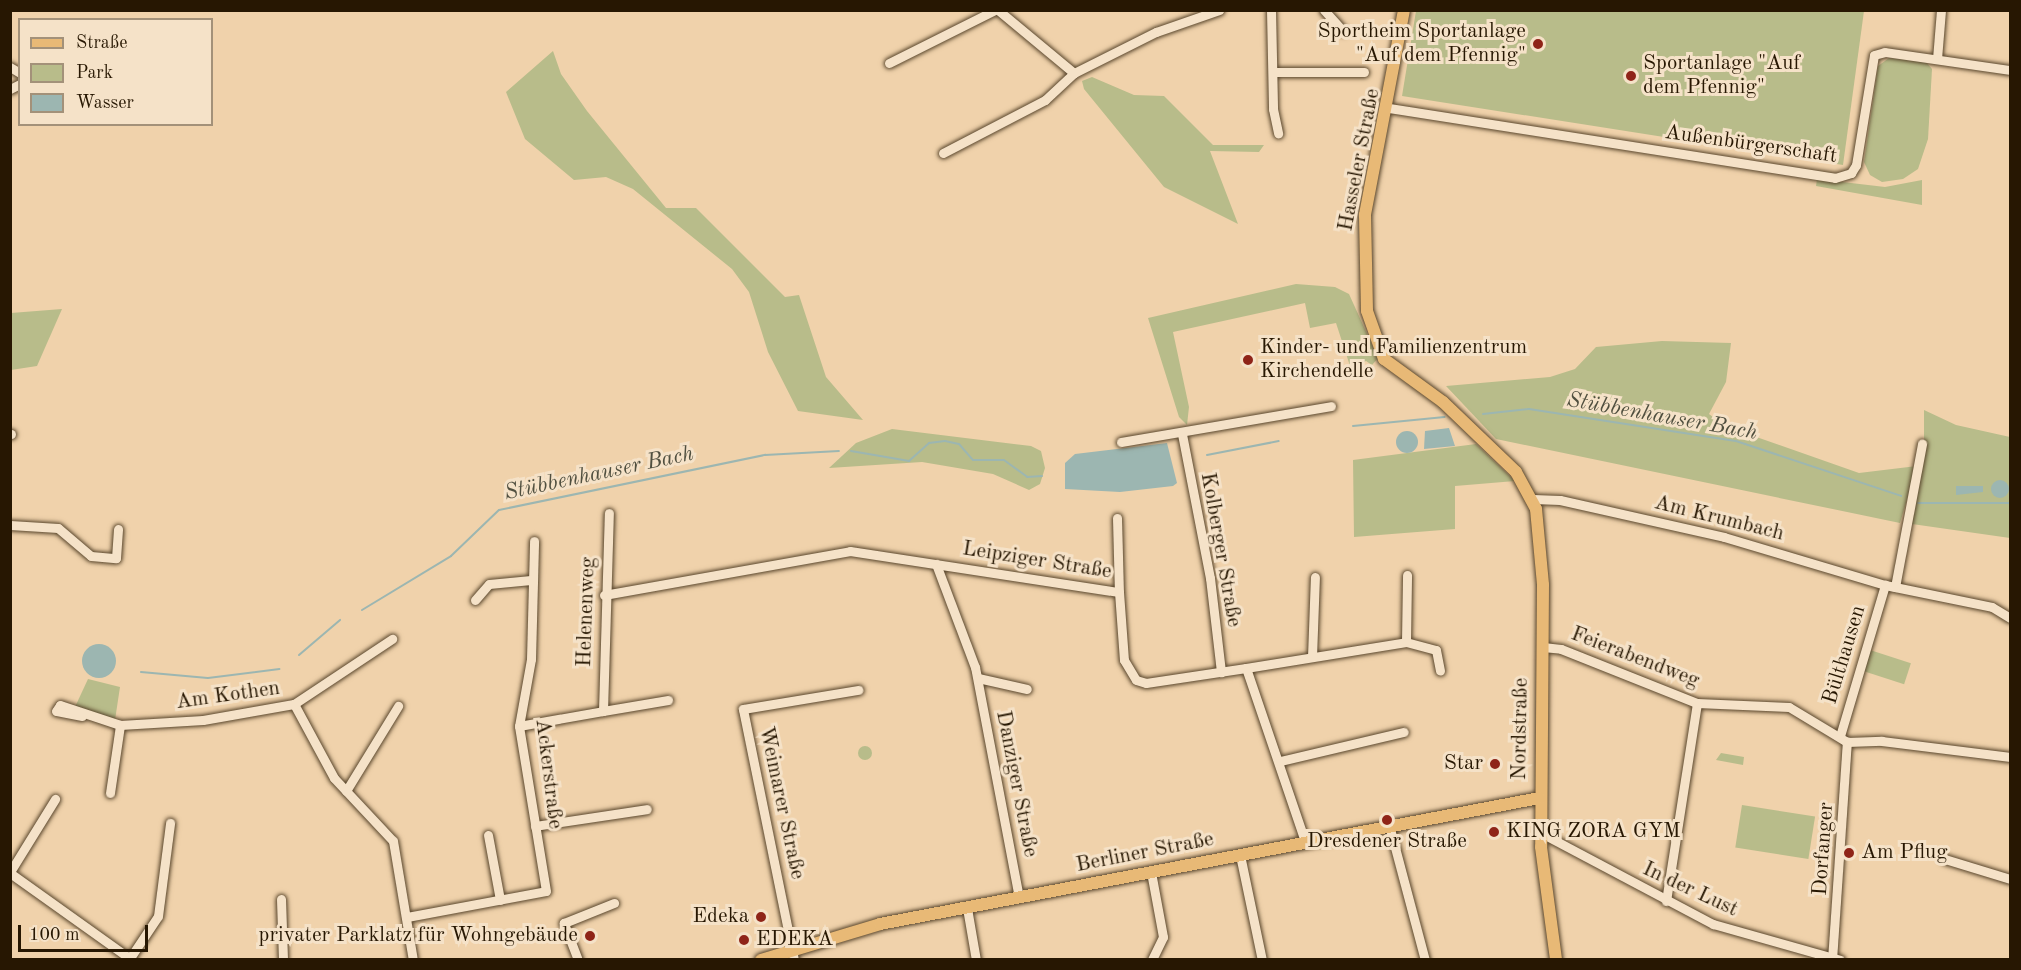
<!DOCTYPE html>
<meta charset="utf-8">
<style>
body{margin:0}
#map{position:relative;width:2021px;height:970px;overflow:hidden;background:#f0d2ab;font-family:"Old Standard TT",serif}
div>[style]{position:absolute}
.green>*{inset:0;background:#b8bc8a;transform-origin:0 0}
.round{border-radius:50%}
.water>*{inset:0;background:#9cb6b1}
.stream>*{height:2px;margin:-1px;padding:0 1px;transform-origin:1px;border-radius:1px;background:#9cb6b1}
.roads{filter:drop-shadow(0 0 2px #59462c) drop-shadow(0 0 2px #59462c)}
.minor>*{height:9px;margin:-4.5px;padding:0 4.5px;transform-origin:4.5px;border-radius:4.5px;background:#f5e2c8}
.major>*{height:12px;margin:-6px;padding:0 6px;transform-origin:6px;border-radius:6px;background:#e8b976}
.dots>*{width:16px;height:16px;translate:-50% -50%;box-sizing:border-box;border:3px solid #f5e2c8;border-radius:50%}
span{translate:-50% -50%;white-space:nowrap;text-align:center;line-height:1.15;-webkit-text-stroke:6px #f5e2c8;paint-order:stroke}
.poi-label{font-size:21px;color:#271702}
.right{translate:-100% -50%;text-align:right}
.left{translate:0 -50%;text-align:left}
.street-label{font-size:21px;color:#271702}
.water-label{font-size:22px;color:#504f3f;font-style:italic}
.frame{position:absolute;inset:0;border:12px solid #271702;pointer-events:none}
.legend{position:absolute;left:18px;top:18px;width:195px;height:108px;box-sizing:border-box;background:#f5e2c8;border:2px solid #a39179;margin:0;padding:8px 10px;list-style:none;font-size:18px;color:#271702}
.legend li{display:flex;align-items:center;gap:12px;height:30px}
.legend b{width:30px;border:2px solid #a39179}
.scale{position:absolute;left:18px;top:925px;width:130px;height:27px;box-sizing:border-box;border:3px solid #271702;border-top:0;padding-left:8px;font-size:18px;line-height:21px;white-space:nowrap;color:#271702;-webkit-text-stroke:4px #f5e2c8;paint-order:stroke}
</style>
<div id="map">
<div class="green">
<i style="clip-path:polygon(1416px 11px,1864px 11px,1843px 165px,1402px 96px)"></i>
<i style="clip-path:polygon(553px 51px,561px 74px,587px 111px,666px 208px,696px 208px,785px 297px,799px 295px,826px 377px,863px 420px,798px 411px,768px 352px,749px 292px,732px 269px,633px 189px,606px 177px,574px 180px,525px 139px,506px 92px)"></i>
<i style="clip-path:polygon(1889px 58px,1926px 62px,1932px 69px,1928px 139px,1918px 169px,1903px 179px,1882px 182px,1870px 175px,1864px 162px,1878px 66px)"></i>
<i style="clip-path:polygon(1092px 77px,1134px 95px,1164px 96px,1213px 145px,1264px 145px,1259px 152px,1210px 151px,1238px 224px,1164px 187px,1084px 89px,1082px 81px)"></i>
<i style="clip-path:polygon(1817px 179px,1885px 187px,1922px 180px,1922px 205px,1816px 186px)"></i>
<i style="clip-path:polygon(1296px 284px,1335px 287px,1349px 294px,1378px 358px,1372px 365px,1366px 361px,1351px 369px,1336px 323px,1310px 328px,1305px 303px,1173px 332px,1189px 407px,1187px 425px,1179px 417px,1148px 318px)"></i>
<i style="clip-path:polygon(62px 309px,37px 366px,11px 370px,11px 313px)"></i>
<i style="clip-path:polygon(1662px 341px,1731px 343px,1726px 382px,1709px 414px,1725px 426px,1859px 473px,1917px 466px,1900px 523px,1496px 439px,1446px 386px,1550px 377px,1575px 369px,1596px 347px)"></i>
<i style="clip-path:polygon(1924px 410px,1956px 425px,2010px 437px,2010px 538px,1912px 524px,1924px 456px)"></i>
<i style="clip-path:polygon(892px 429px,1031px 446px,1041px 451px,1045px 468px,1040px 484px,1029px 490px,993px 474px,922px 462px,829px 468px,856px 443px)"></i>
<i style="clip-path:polygon(1476px 444px,1515px 481px,1455px 486px,1455px 529px,1354px 537px,1353px 460px)"></i>
<i style="left:1870px;top:650px;width:43px;height:22px;rotate:18deg"></i>
<i style="clip-path:polygon(88px 679px,120px 687px,115px 720px,75px 707px)"></i>
<i class="round" style="left:858px;top:746px;width:14px;height:14px"></i>
<i style="clip-path:polygon(1721px 753px,1744px 757px,1743px 765px,1716px 760px)"></i>
<i style="left:1742px;top:805px;width:74px;height:43px;rotate:9deg"></i>
</div>
<div class="water">
<i style="clip-path:polygon(1449px 428px,1455px 446px,1424px 449px,1425px 431px)"></i>
<i class="round" style="left:1396px;top:431px;width:22px;height:22px"></i>
<i style="clip-path:polygon(1167px 443px,1177px 483px,1173px 486px,1120px 492px,1065px 489px,1065px 463px,1075px 454px)"></i>
<i class="round" style="left:1991px;top:480px;width:18px;height:18px"></i>
<i style="clip-path:polygon(1956px 486px,1983px 486px,1983px 492px,1956px 495px)"></i>
<i class="round" style="left:82px;top:644px;width:34px;height:34px"></i>
</div>
<div class="stream">
<i style="left:1483px;top:414px;width:46px;rotate:-6.2deg"></i>
<i style="left:1529px;top:409px;width:209px;rotate:8.8deg"></i>
<i style="left:1736px;top:441px;width:174px;rotate:18.4deg"></i>
<i style="left:1353px;top:426px;width:92px;rotate:-5.6deg"></i>
<i style="left:851px;top:451px;width:59px;rotate:9.8deg"></i>
<i style="left:909px;top:461px;width:27px;rotate:-42deg"></i>
<i style="left:929px;top:443px;width:16px;rotate:-7deg"></i>
<i style="left:945px;top:441px;width:14px;rotate:12deg"></i>
<i style="left:959px;top:444px;width:21px;rotate:49deg"></i>
<i style="left:973px;top:460px;width:31px"></i>
<i style="left:1004px;top:460px;width:29px;rotate:36deg"></i>
<i style="left:1027px;top:477px;width:15px;rotate:-4deg"></i>
<i style="left:1207px;top:455px;width:73px;rotate:-11deg"></i>
<i style="left:1918px;top:503px;width:92px"></i>
<i style="left:362px;top:610px;width:104px;rotate:-31.2deg"></i>
<i style="left:451px;top:556px;width:66px;rotate:-43.8deg"></i>
<i style="left:499px;top:510px;width:272px;rotate:-11.7deg"></i>
<i style="left:765px;top:455px;width:74px;rotate:-3.1deg"></i>
<i style="left:299px;top:655px;width:54px;rotate:-40.5deg"></i>
<i style="left:141px;top:672px;width:67px;rotate:5.1deg"></i>
<i style="left:208px;top:678px;width:72px;rotate:-7.2deg"></i>
</div>
<div class="roads">
<div class="minor">
<i style="left:998px;top:10px;width:99px;rotate:39.7deg"></i>
<i style="left:1271px;top:10px;width:99px;rotate:88.8deg"></i>
<i style="left:1273px;top:109px;width:25px;rotate:78deg"></i>
<i style="left:1324px;top:10px;width:28px;rotate:48deg"></i>
<i style="left:1937px;top:59px;width:49px;rotate:-85.3deg"></i>
<i style="left:889px;top:63px;width:119px;rotate:-26.6deg"></i>
<i style="left:10px;top:67px;width:12px;rotate:31deg"></i>
<i style="left:1275px;top:72px;width:89px"></i>
<i style="left:10px;top:89px;width:11px;rotate:-27deg"></i>
<i style="left:1389px;top:108px;width:451px;rotate:8.9deg"></i>
<i style="left:1835px;top:178px;width:17px;rotate:-17deg"></i>
<i style="left:1851px;top:173px;width:9px;rotate:-58deg"></i>
<i style="left:1856px;top:165px;width:111px;rotate:-80.7deg"></i>
<i style="left:1874px;top:55px;width:11px;rotate:-15deg"></i>
<i style="left:1885px;top:52px;width:126px;rotate:8.2deg"></i>
<i style="left:943px;top:153px;width:115px;rotate:-27.5deg"></i>
<i style="left:1045px;top:100px;width:40px;rotate:-43deg"></i>
<i style="left:1074px;top:73px;width:92px;rotate:-26.6deg"></i>
<i style="left:1156px;top:32px;width:67px;rotate:-19.2deg"></i>
<i style="left:10px;top:434px;width:1px"></i>
<i style="left:1182px;top:434px;width:147px;rotate:79deg"></i>
<i style="left:1210px;top:578px;width:95px;rotate:83.3deg"></i>
<i style="left:1121px;top:442px;width:213px;rotate:-9.7deg"></i>
<i style="left:1533px;top:499px;width:27px;rotate:2deg"></i>
<i style="left:1560px;top:500px;width:168px;rotate:12.7deg"></i>
<i style="left:1724px;top:537px;width:168px;rotate:16.6deg"></i>
<i style="left:1885px;top:585px;width:109px;rotate:11.6deg"></i>
<i style="left:1992px;top:607px;width:21px;rotate:31deg"></i>
<i style="left:1117px;top:518px;width:74px;rotate:88.5deg"></i>
<i style="left:10px;top:525px;width:48px;rotate:3.6deg"></i>
<i style="left:58px;top:528px;width:43px;rotate:40.3deg"></i>
<i style="left:91px;top:556px;width:25px;rotate:5deg"></i>
<i style="left:116px;top:558px;width:29px;rotate:-86deg"></i>
<i style="left:936px;top:564px;width:110px;rotate:69.3deg"></i>
<i style="left:975px;top:667px;width:234px;rotate:79.2deg"></i>
<i style="left:1895px;top:587px;width:146px;rotate:-79.3deg"></i>
<i style="left:604px;top:595px;width:250px;rotate:-10.1deg"></i>
<i style="left:850px;top:551px;width:272px;rotate:8.7deg"></i>
<i style="left:1119px;top:592px;width:68px;rotate:85.8deg"></i>
<i style="left:1124px;top:660px;width:23px;rotate:59deg"></i>
<i style="left:1136px;top:680px;width:10px;rotate:17deg"></i>
<i style="left:1146px;top:683px;width:101px;rotate:-8.5deg"></i>
<i style="left:1246px;top:668px;width:183px;rotate:71.2deg"></i>
<i style="left:475px;top:600px;width:21px;rotate:-49deg"></i>
<i style="left:489px;top:584px;width:42px;rotate:-5.4deg"></i>
<i style="left:1406px;top:642px;width:67px;rotate:-89.1deg"></i>
<i style="left:1543px;top:647px;width:18px;rotate:6deg"></i>
<i style="left:1561px;top:649px;width:146px;rotate:21.7deg"></i>
<i style="left:1697px;top:703px;width:92px;rotate:2.5deg"></i>
<i style="left:1789px;top:707px;width:68px;rotate:31.1deg"></i>
<i style="left:1312px;top:657px;width:80px;rotate:-87.9deg"></i>
<i style="left:1246px;top:668px;width:162px;rotate:-9.2deg"></i>
<i style="left:1406px;top:642px;width:31px;rotate:15deg"></i>
<i style="left:1436px;top:650px;width:21px;rotate:79deg"></i>
<i style="left:978px;top:678px;width:50px;rotate:12.7deg"></i>
<i style="left:294px;top:704px;width:84px;rotate:61.6deg"></i>
<i style="left:334px;top:778px;width:86px;rotate:46.9deg"></i>
<i style="left:393px;top:841px;width:121px;rotate:80.5deg"></i>
<i style="left:603px;top:711px;width:66px;rotate:-9.6deg"></i>
<i style="left:82px;top:716px;width:26px;rotate:-169deg"></i>
<i style="left:56px;top:711px;width:7px;rotate:-56deg"></i>
<i style="left:60px;top:705px;width:63px;rotate:18.4deg"></i>
<i style="left:120px;top:725px;width:83px;rotate:-3.4deg"></i>
<i style="left:203px;top:720px;width:92px;rotate:-10deg"></i>
<i style="left:294px;top:704px;width:118px;rotate:-33.6deg"></i>
<i style="left:519px;top:726px;width:85px;rotate:-10.1deg"></i>
<i style="left:603px;top:711px;width:198px;rotate:-88.3deg"></i>
<i style="left:1840px;top:736px;width:158px;rotate:-73.4deg"></i>
<i style="left:1847px;top:742px;width:35px;rotate:-2deg"></i>
<i style="left:1882px;top:741px;width:129px;rotate:7.1deg"></i>
<i style="left:1280px;top:761px;width:127px;rotate:-13.2deg"></i>
<i style="left:346px;top:791px;width:100px;rotate:-58.5deg"></i>
<i style="left:110px;top:793px;width:69px;rotate:-81.6deg"></i>
<i style="left:1389px;top:825px;width:140px;rotate:75.1deg"></i>
<i style="left:535px;top:826px;width:113px;rotate:-8.6deg"></i>
<i style="left:1541px;top:833px;width:195px;rotate:27.9deg"></i>
<i style="left:1713px;top:924px;width:132px;rotate:15.8deg"></i>
<i style="left:488px;top:835px;width:66px;rotate:79.5deg"></i>
<i style="left:1240px;top:855px;width:107px;rotate:78.2deg"></i>
<i style="left:1945px;top:859px;width:68px;rotate:17.1deg"></i>
<i style="left:10px;top:872px;width:86px;rotate:-58.3deg"></i>
<i style="left:1151px;top:872px;width:66px;rotate:79.5deg"></i>
<i style="left:1163px;top:937px;width:25px;rotate:116deg"></i>
<i style="left:10px;top:873px;width:150px;rotate:35.5deg"></i>
<i style="left:281px;top:899px;width:61px;rotate:88.1deg"></i>
<i style="left:1666px;top:901px;width:200px;rotate:-81.1deg"></i>
<i style="left:967px;top:908px;width:53px;rotate:80.2deg"></i>
<i style="left:407px;top:917px;width:141px;rotate:-10.6deg"></i>
<i style="left:546px;top:891px;width:167px;rotate:-99.3deg"></i>
<i style="left:519px;top:726px;width:68px;rotate:-79.8deg"></i>
<i style="left:531px;top:659px;width:118px;rotate:-88.5deg"></i>
<i style="left:130px;top:958px;width:50px;rotate:-56.3deg"></i>
<i style="left:158px;top:916px;width:94px;rotate:-82.6deg"></i>
<i style="left:578px;top:960px;width:40px;rotate:-111deg"></i>
<i style="left:564px;top:923px;width:54px;rotate:-21.8deg"></i>
<i style="left:794px;top:960px;width:256px;rotate:-101.5deg"></i>
<i style="left:743px;top:709px;width:117px;rotate:-9.4deg"></i>
<i style="left:1832px;top:960px;width:219px;rotate:-86.1deg"></i>
</div>
<div class="major">
<i style="left:1404px;top:10px;width:209px;rotate:100.8deg"></i>
<i style="left:1365px;top:215px;width:96px;rotate:88.8deg"></i>
<i style="left:1367px;top:311px;width:51px;rotate:70.5deg"></i>
<i style="left:1384px;top:359px;width:73px;rotate:36.1deg"></i>
<i style="left:1443px;top:402px;width:101px;rotate:43.8deg"></i>
<i style="left:1516px;top:472px;width:42px;rotate:61.6deg"></i>
<i style="left:1536px;top:509px;width:76px;rotate:84.7deg"></i>
<i style="left:1543px;top:585px;width:262px;rotate:90.4deg"></i>
<i style="left:1541px;top:847px;width:114px;rotate:82.4deg"></i>
<i style="left:761px;top:960px;width:124px;rotate:-16.8deg"></i>
<i style="left:880px;top:924px;width:671px;rotate:-10.82deg"></i>
</div>
</div>
<div class="dots">
<i style="left:1538px;top:44px;background:#8f2418"></i>
<i style="left:1631px;top:76px;background:#8f2418"></i>
<i style="left:1248px;top:360px;background:#8f2418"></i>
<i style="left:1495px;top:764px;background:#8f2418"></i>
<i style="left:1387px;top:820px;background:#8f2418"></i>
<i style="left:1494px;top:832px;background:#8f2418"></i>
<i style="left:1849px;top:853px;background:#8f2418"></i>
<i style="left:761px;top:917px;background:#8f2418"></i>
<i style="left:590px;top:936px;background:#8f2418"></i>
<i style="left:744px;top:940px;background:#8f2418"></i>
</div>
<div class="poi-label">
<span class="right" style="left:1526px;top:44px">Sportheim Sportanlage<br>"Auf dem Pfennig"</span>
<span class="left" style="left:1643px;top:76px">Sportanlage "Auf<br>dem Pfennig"</span>
<span class="left" style="left:1260px;top:360px">Kinder- und Familienzentrum<br>Kirchendelle</span>
<span class="right" style="left:1483px;top:764px">Star</span>
<span class="left" style="left:1506px;top:832px">KING ZORA GYM</span>
<span style="left:1387px;top:842px">Dresdener Straße</span>
<span class="left" style="left:1861px;top:853px">Am Pflug</span>
<span class="right" style="left:749px;top:917px">Edeka</span>
<span class="right" style="left:578px;top:936px">privater Parklatz für Wohngebäude</span>
<span class="left" style="left:756px;top:940px">EDEKA</span>
</div>
<div class="street-label">
<span style="left:1751px;top:145px;rotate:8deg">Außenbürgerschaft</span>
<span style="left:1360px;top:160px;rotate:-79deg">Hasseler Straße</span>
<span style="left:1719px;top:519px;rotate:14deg">Am Krumbach</span>
<span style="left:1220px;top:550px;rotate:80deg">Kolberger Straße</span>
<span style="left:1037px;top:561px;rotate:9deg">Leipziger Straße</span>
<span style="left:587px;top:612px;rotate:-88deg">Helenenweg</span>
<span style="left:1845px;top:655px;rotate:-73deg">Bülthausen</span>
<span style="left:1635px;top:658px;rotate:21deg">Feierabendweg</span>
<span style="left:228px;top:696px;rotate:-8deg">Am Kothen</span>
<span style="left:1521px;top:729px;rotate:-89deg">Nordstraße</span>
<span style="left:548px;top:774px;rotate:83deg">Ackerstraße</span>
<span style="left:1016px;top:784px;rotate:79deg">Danziger Straße</span>
<span style="left:781px;top:803px;rotate:78deg">Weimarer Straße</span>
<span style="left:1824px;top:849px;rotate:-86deg">Dorfanger</span>
<span style="left:1145px;top:853px;rotate:-11deg">Berliner Straße</span>
<span style="left:1690px;top:890px;rotate:25deg">In der Lust</span>
</div>
<div class="water-label">
<span style="left:1662px;top:417px;rotate:10deg">Stübbenhauser Bach</span>
<span style="left:599px;top:474px;rotate:-12deg">Stübbenhauser Bach</span>
</div>
<div class="frame"></div>
<ul class="legend">
<li><b style="height:8px;background:#e8b976"></b>Straße</li>
<li><b style="height:16px;background:#b8bc8a"></b>Park</li>
<li><b style="height:16px;background:#9cb6b1"></b>Wasser</li>
</ul>
<div class="scale">100 m</div>
</div>
